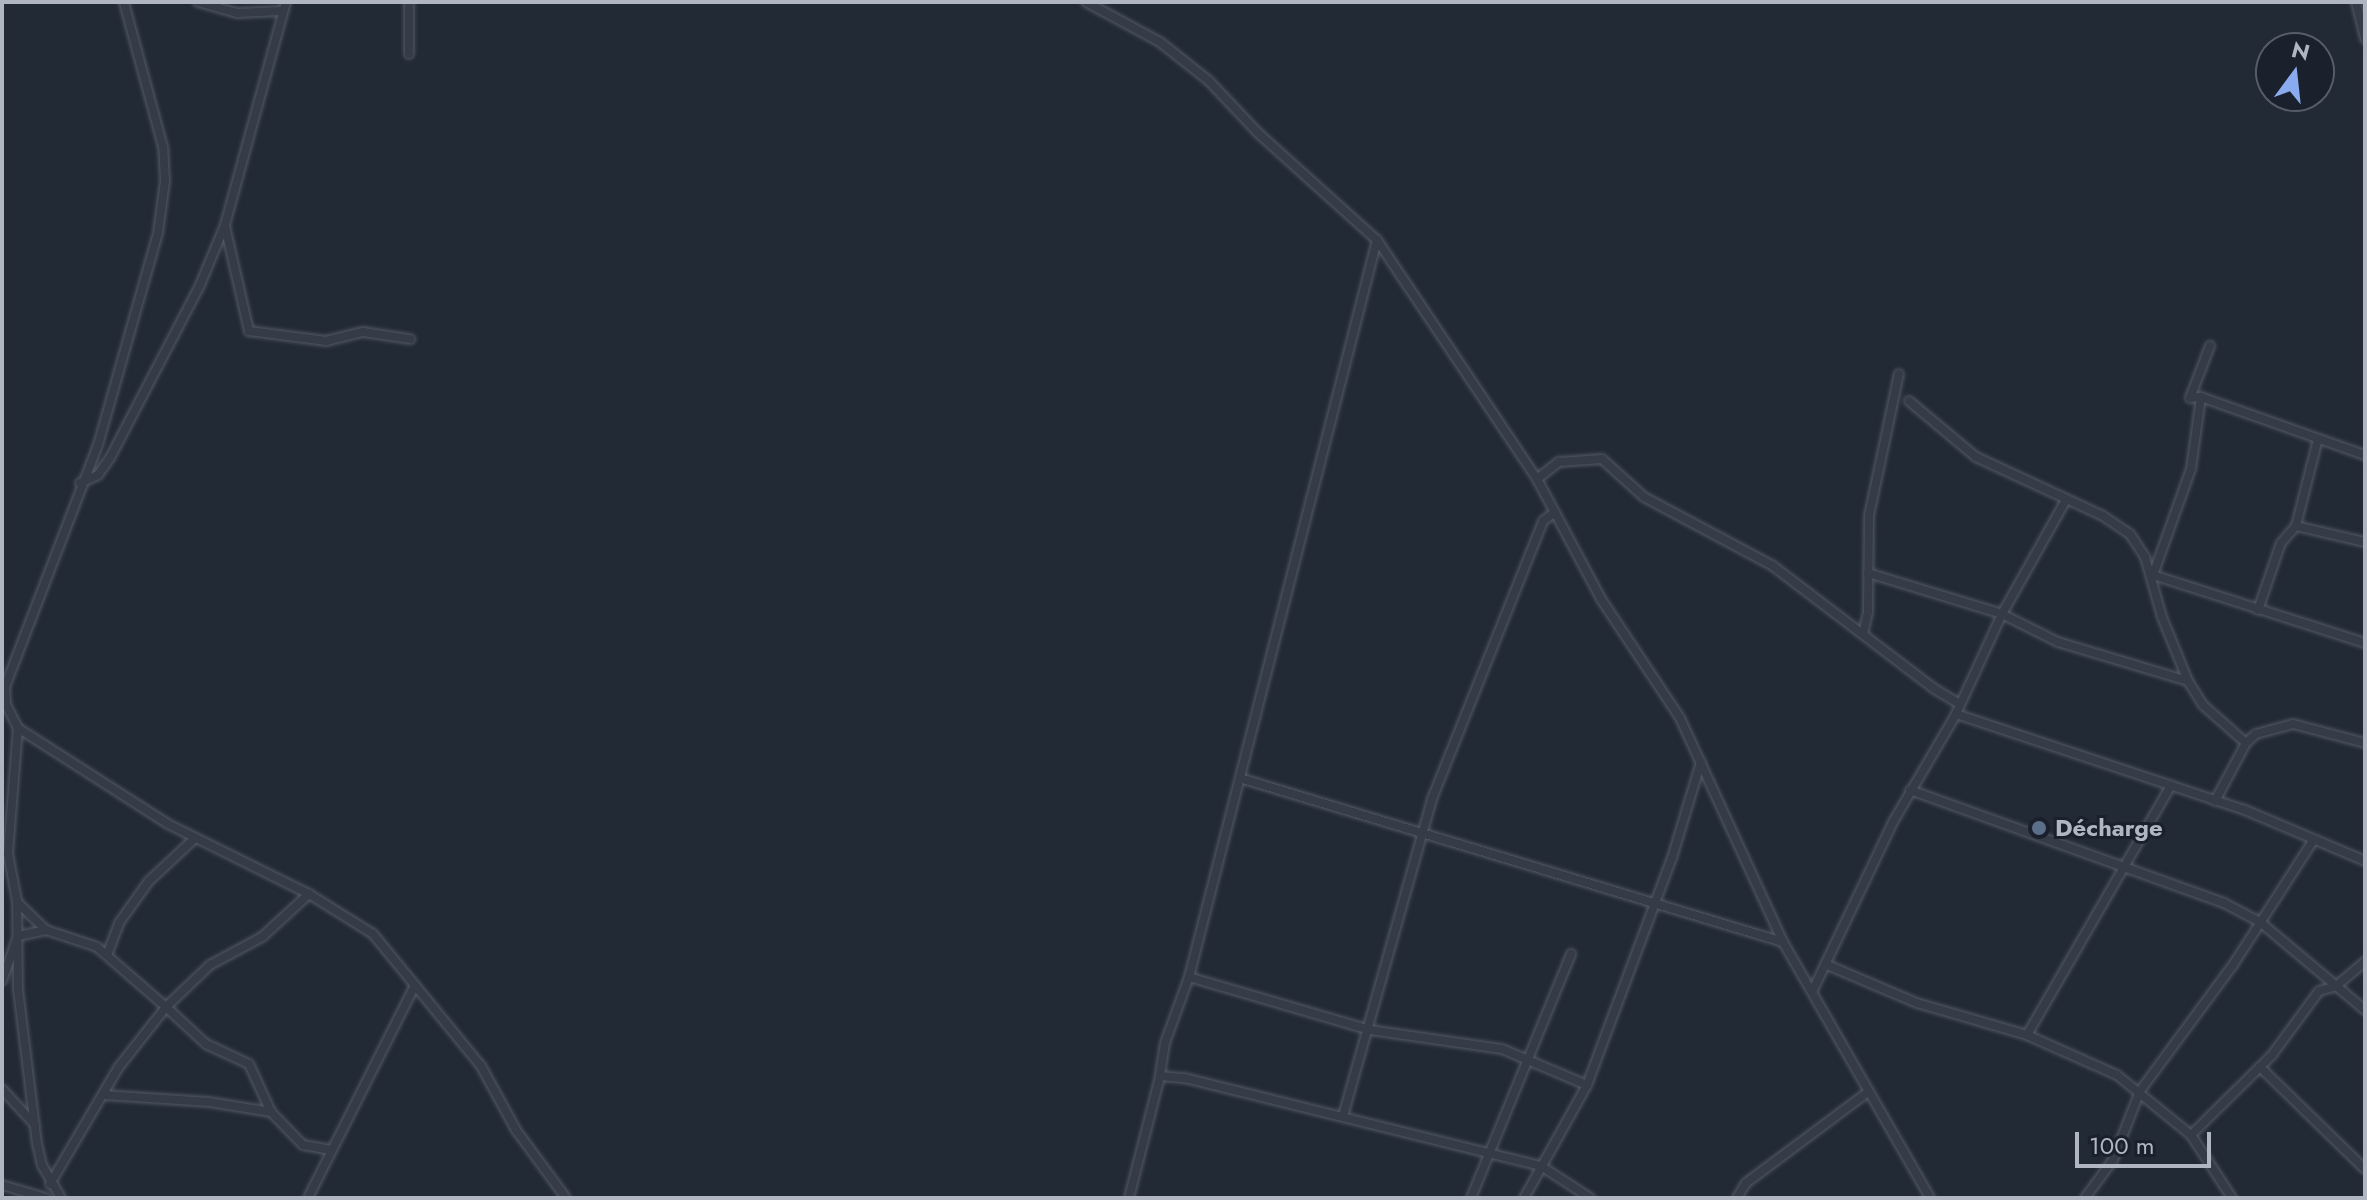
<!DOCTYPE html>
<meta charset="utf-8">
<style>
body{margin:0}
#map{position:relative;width:2367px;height:1200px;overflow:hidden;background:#222a36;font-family:Jost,sans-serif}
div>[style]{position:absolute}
.roads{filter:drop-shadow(0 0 2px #535a65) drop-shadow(0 0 2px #535a65)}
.minor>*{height:8px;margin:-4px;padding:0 4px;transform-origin:4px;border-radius:4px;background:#363c47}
.dots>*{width:22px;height:22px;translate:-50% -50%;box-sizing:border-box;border:4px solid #1b212c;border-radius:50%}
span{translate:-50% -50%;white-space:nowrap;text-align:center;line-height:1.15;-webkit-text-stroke:6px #1b212c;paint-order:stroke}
.poi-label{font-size:24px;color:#b0b7c3;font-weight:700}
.left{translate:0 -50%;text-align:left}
.frame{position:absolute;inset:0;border:4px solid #b0b7c3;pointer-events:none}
.north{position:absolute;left:2255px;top:32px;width:80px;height:80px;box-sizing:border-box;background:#1b212c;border:2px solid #575d68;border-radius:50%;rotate:15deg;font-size:22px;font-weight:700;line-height:32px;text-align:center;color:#b0b7c3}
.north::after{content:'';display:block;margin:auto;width:28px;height:36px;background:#8aacef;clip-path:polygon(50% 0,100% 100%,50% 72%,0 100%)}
.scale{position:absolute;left:2075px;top:1132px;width:136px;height:36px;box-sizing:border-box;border:4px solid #b0b7c3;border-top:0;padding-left:10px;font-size:24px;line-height:28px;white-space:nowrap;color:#b0b7c3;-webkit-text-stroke:6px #1b212c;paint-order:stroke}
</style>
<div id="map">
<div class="roads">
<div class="minor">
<i style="left:198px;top:2px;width:41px;rotate:15.8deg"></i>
<i style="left:237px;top:13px;width:44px;rotate:-2.6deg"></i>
<i style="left:1086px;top:2px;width:84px;rotate:28.4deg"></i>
<i style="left:1160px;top:42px;width:63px;rotate:38.5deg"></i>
<i style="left:1209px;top:81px;width:71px;rotate:46.7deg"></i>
<i style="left:1258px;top:133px;width:160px;rotate:42deg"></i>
<i style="left:1377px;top:240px;width:288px;rotate:56.2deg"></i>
<i style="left:1537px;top:479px;width:136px;rotate:61.9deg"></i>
<i style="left:1601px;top:599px;width:143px;rotate:56.4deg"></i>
<i style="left:1680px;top:718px;width:247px;rotate:65.3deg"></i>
<i style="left:1783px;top:942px;width:295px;rotate:60.1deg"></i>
<i style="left:2356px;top:2px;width:38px;rotate:76deg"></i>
<i style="left:409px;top:54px;width:52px;rotate:-90deg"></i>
<i style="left:225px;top:226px;width:108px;rotate:77.1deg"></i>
<i style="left:249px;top:331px;width:78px;rotate:7.4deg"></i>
<i style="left:326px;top:341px;width:38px;rotate:-14deg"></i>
<i style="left:363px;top:332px;width:48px;rotate:8.5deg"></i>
<i style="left:1377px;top:240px;width:761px;rotate:104.31deg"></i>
<i style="left:1189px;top:977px;width:189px;rotate:16.3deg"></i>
<i style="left:1370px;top:1030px;width:133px;rotate:8.2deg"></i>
<i style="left:1502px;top:1049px;width:92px;rotate:23deg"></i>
<i style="left:1587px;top:1085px;width:129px;rotate:119.1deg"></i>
<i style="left:2201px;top:397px;width:174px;rotate:19.5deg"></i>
<i style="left:1909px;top:401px;width:87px;rotate:39.9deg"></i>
<i style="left:1976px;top:457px;width:140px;rotate:24.9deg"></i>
<i style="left:2103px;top:516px;width:32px;rotate:34deg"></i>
<i style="left:2130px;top:534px;width:27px;rotate:57deg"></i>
<i style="left:2145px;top:557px;width:62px;rotate:74.2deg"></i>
<i style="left:2162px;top:617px;width:69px;rotate:67.9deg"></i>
<i style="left:2188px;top:681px;width:28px;rotate:58deg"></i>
<i style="left:2203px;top:705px;width:57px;rotate:41.5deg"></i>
<i style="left:1537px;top:479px;width:28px;rotate:-38deg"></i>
<i style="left:1559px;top:462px;width:43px;rotate:-4deg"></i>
<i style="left:1602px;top:459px;width:57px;rotate:42.1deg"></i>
<i style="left:1644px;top:497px;width:146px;rotate:28.1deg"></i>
<i style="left:1773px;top:566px;width:201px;rotate:37.3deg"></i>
<i style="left:1933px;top:688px;width:31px;rotate:31deg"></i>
<i style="left:80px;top:483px;width:20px;rotate:-24deg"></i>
<i style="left:98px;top:475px;width:21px;rotate:-55deg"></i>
<i style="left:110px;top:458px;width:195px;rotate:-62.5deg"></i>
<i style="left:200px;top:285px;width:65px;rotate:-67.4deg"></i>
<i style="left:225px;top:225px;width:231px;rotate:-74.7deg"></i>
<i style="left:2296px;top:526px;width:71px;rotate:13.1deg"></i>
<i style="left:1868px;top:573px;width:140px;rotate:17deg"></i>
<i style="left:2002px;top:614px;width:63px;rotate:26.6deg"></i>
<i style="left:2058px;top:642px;width:136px;rotate:16.7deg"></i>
<i style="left:2153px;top:575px;width:113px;rotate:-70.3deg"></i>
<i style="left:2191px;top:469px;width:73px;rotate:-82.1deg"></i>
<i style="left:2201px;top:397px;width:11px;rotate:175deg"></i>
<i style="left:2190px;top:398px;width:56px;rotate:-69deg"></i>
<i style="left:2153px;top:575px;width:223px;rotate:17.8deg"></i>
<i style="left:2258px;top:610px;width:71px;rotate:-71.1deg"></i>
<i style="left:2281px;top:543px;width:23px;rotate:-49deg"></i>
<i style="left:2296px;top:526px;width:90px;rotate:-75.8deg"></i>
<i style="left:1863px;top:634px;width:23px;rotate:-77deg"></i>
<i style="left:1868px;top:612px;width:96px;rotate:-89.4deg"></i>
<i style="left:1869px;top:516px;width:145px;rotate:-78.1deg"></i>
<i style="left:1956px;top:714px;width:305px;rotate:18.4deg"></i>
<i style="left:2245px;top:810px;width:130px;rotate:23deg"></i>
<i style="left:18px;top:728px;width:178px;rotate:32.6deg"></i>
<i style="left:168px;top:824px;width:157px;rotate:26.4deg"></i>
<i style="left:309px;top:894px;width:75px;rotate:32deg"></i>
<i style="left:373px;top:934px;width:171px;rotate:50.7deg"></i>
<i style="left:481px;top:1066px;width:73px;rotate:61.3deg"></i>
<i style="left:516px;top:1130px;width:84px;rotate:53.7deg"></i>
<i style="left:1243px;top:779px;width:564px;rotate:16.8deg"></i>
<i style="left:1910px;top:790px;width:334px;rotate:19.8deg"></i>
<i style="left:2224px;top:903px;width:41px;rotate:27.8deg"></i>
<i style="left:2260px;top:922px;width:137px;rotate:40deg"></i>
<i style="left:2215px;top:801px;width:66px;rotate:-61.9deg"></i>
<i style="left:2246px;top:743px;width:13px;rotate:-42deg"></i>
<i style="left:2256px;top:734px;width:38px;rotate:-15deg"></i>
<i style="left:2293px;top:724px;width:74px;rotate:14.8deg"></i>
<i style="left:17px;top:902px;width:40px;rotate:44deg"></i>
<i style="left:46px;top:930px;width:54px;rotate:18.4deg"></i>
<i style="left:97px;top:947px;width:91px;rotate:41deg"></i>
<i style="left:166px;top:1007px;width:61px;rotate:-43.7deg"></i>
<i style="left:210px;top:965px;width:59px;rotate:-28.3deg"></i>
<i style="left:262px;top:937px;width:64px;rotate:-42.5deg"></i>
<i style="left:107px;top:955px;width:34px;rotate:-69deg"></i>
<i style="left:119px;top:923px;width:52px;rotate:-54.5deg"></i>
<i style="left:149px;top:881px;width:62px;rotate:-43deg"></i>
<i style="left:1825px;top:964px;width:100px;rotate:23deg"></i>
<i style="left:1917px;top:1003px;width:115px;rotate:16.2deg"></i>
<i style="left:2027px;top:1035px;width:98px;rotate:24deg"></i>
<i style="left:2117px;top:1075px;width:95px;rotate:39deg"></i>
<i style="left:2191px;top:1135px;width:75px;rotate:56.9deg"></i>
<i style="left:1189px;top:977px;width:70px;rotate:110deg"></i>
<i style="left:1165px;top:1043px;width:33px;rotate:99deg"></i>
<i style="left:1160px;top:1076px;width:25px;rotate:5deg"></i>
<i style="left:1185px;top:1078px;width:367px;rotate:13.9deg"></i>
<i style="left:1541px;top:1166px;width:59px;rotate:33.1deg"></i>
<i style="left:2px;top:981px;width:48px;rotate:-70.4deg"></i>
<i style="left:18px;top:936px;width:29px;rotate:-12deg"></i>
<i style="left:1813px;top:990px;width:186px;rotate:-64.5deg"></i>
<i style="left:1893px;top:822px;width:125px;rotate:-59.7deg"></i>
<i style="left:1956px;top:714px;width:110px;rotate:-65.3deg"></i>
<i style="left:2002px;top:614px;width:131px;rotate:-60.7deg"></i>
<i style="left:2027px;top:1035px;width:288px;rotate:-60deg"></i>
<i style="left:2260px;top:1067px;width:146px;rotate:44.2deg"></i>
<i style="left:1587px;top:1085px;width:242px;rotate:-69.5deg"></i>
<i style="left:1672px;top:858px;width:100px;rotate:-73.2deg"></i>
<i style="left:2px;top:1089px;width:49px;rotate:47.5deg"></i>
<i style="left:104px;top:1095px;width:105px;rotate:3.8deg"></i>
<i style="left:209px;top:1102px;width:63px;rotate:9.2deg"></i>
<i style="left:1343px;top:1116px;width:329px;rotate:-74.3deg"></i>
<i style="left:1432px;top:799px;width:299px;rotate:-68.2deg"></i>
<i style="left:1543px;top:521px;width:15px;rotate:-37deg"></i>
<i style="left:2191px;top:1135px;width:114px;rotate:-44.6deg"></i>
<i style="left:2272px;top:1055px;width:79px;rotate:-53.7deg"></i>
<i style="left:2319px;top:991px;width:18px;rotate:-16deg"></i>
<i style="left:2336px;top:986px;width:38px;rotate:-40deg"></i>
<i style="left:50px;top:1184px;width:134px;rotate:-59.6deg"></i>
<i style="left:118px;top:1068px;width:78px;rotate:-51.8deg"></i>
<i style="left:166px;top:1007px;width:54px;rotate:42.8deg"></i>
<i style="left:206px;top:1044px;width:47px;rotate:24.9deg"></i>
<i style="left:249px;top:1064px;width:53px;rotate:65.4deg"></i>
<i style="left:271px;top:1112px;width:46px;rotate:45.9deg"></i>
<i style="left:303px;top:1145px;width:29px;rotate:10deg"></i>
<i style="left:2px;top:1185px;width:46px;rotate:16.5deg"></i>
<i style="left:61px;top:1198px;width:38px;rotate:-120deg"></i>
<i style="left:42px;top:1165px;width:22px;rotate:-103deg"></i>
<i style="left:37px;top:1144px;width:155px;rotate:-97deg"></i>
<i style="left:18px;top:990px;width:89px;rotate:-90.6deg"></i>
<i style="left:17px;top:901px;width:48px;rotate:-100.8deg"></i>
<i style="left:8px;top:854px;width:126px;rotate:-85.5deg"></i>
<i style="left:18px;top:728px;width:27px;rotate:-117deg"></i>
<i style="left:6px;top:704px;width:17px;rotate:-93deg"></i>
<i style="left:5px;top:687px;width:259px;rotate:-69deg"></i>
<i style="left:98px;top:445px;width:220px;rotate:-74.2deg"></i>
<i style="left:158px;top:233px;width:52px;rotate:-82.3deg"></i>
<i style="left:165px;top:181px;width:34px;rotate:-93deg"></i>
<i style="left:163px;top:147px;width:150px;rotate:-105.1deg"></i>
<i style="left:308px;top:1198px;width:236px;rotate:-63.3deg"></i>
<i style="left:1129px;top:1198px;width:126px;rotate:-75.7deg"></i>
<i style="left:1471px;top:1198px;width:264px;rotate:-67.7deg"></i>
<i style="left:1737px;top:1198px;width:17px;rotate:-59deg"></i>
<i style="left:1746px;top:1183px;width:152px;rotate:-36.7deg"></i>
<i style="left:2085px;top:1198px;width:47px;rotate:-53.6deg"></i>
<i style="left:2113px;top:1160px;width:74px;rotate:-68.6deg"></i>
<i style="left:2140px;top:1091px;width:157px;rotate:-53.6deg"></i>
<i style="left:2233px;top:965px;width:148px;rotate:-57.2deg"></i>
</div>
</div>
<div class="dots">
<i style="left:2039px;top:828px;background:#5c6f8a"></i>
</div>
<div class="poi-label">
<span class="left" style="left:2055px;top:828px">Décharge</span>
</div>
<div class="frame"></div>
<div class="north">N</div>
<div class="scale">100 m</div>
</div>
